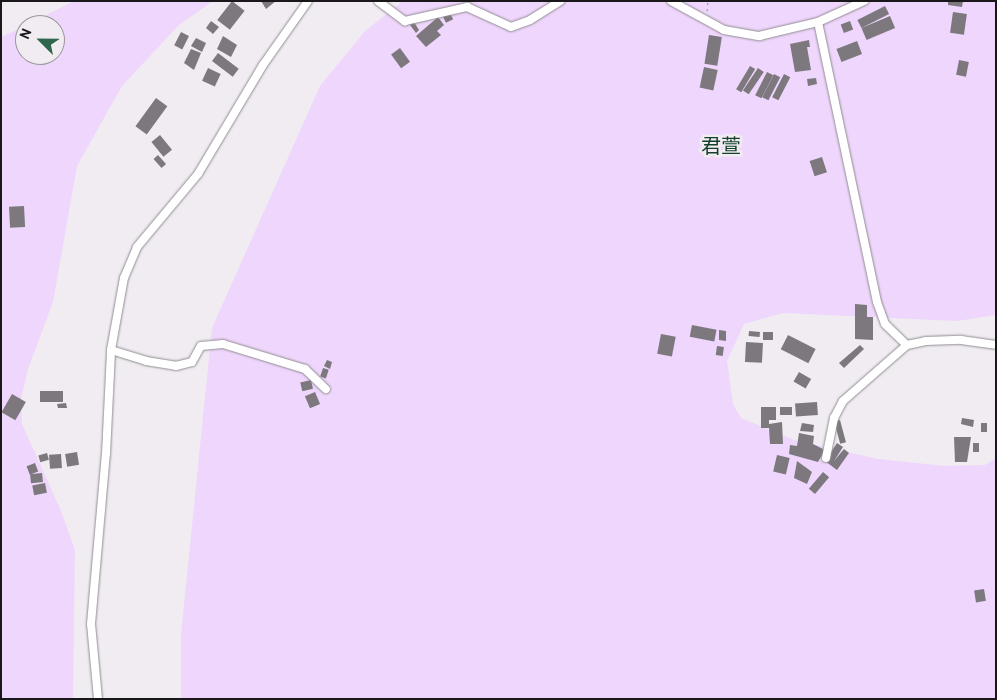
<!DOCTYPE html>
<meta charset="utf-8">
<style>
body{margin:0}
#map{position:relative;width:997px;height:700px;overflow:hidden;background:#f0ecf2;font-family:Overpass,"Noto Sans JP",sans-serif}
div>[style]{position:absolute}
.green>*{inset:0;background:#efd6fc}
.building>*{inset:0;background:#7c787e;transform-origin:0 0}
.path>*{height:1px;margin-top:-0.5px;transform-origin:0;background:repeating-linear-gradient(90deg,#8c898d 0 2.5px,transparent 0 6.5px)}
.roads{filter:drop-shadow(0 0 1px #908d92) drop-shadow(0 0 1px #908d92)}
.minor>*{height:8px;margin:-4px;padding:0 4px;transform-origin:4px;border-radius:4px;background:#fff}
span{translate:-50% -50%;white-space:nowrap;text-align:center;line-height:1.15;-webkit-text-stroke:5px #f0ecf2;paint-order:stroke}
.quarter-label{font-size:20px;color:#14402c}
.frame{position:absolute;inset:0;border:2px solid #19171a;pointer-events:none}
.north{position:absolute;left:15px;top:15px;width:50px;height:50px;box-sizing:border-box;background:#f0ecf2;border:1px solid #9a979c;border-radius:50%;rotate:293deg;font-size:14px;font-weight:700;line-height:20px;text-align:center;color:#19171a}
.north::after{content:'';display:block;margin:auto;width:18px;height:22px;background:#30664d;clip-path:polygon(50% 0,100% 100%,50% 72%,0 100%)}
</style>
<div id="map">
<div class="green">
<i style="clip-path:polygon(74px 1px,213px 1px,179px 25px,122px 86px,77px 166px,53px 302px,28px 369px,21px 399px,22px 424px,61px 511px,75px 550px,73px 699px,1px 699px,1px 37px,25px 26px,25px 55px,55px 55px,55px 25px,26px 25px)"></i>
<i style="clip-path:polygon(403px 1px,996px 1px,996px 315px,957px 321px,783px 313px,744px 324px,727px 361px,733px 404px,741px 418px,794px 440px,878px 459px,945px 466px,985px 465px,996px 458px,996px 699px,181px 699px,181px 634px,212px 328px,320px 86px,365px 31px)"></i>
</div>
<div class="building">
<i style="left:232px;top:1px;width:16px;height:24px;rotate:38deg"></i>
<i style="clip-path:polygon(261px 1px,276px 1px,266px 9px)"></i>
<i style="clip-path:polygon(948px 1px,963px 1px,962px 7px,948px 5px)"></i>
<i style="left:885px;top:6px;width:9px;height:31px;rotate:63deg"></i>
<i style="left:953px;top:12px;width:14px;height:21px;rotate:8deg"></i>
<i style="left:450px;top:13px;width:7px;height:8px;rotate:63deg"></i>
<i style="left:890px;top:16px;width:13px;height:31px;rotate:67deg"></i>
<i style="clip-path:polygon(438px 17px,444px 25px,437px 31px,441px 35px,426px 47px,416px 36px)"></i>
<i style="clip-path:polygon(211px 21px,219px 27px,213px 34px,206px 28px)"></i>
<i style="left:850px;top:21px;width:9px;height:10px;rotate:69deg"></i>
<i style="clip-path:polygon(414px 22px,419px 30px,416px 33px,410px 25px)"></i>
<i style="left:181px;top:32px;width:9px;height:15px;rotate:27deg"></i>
<i style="left:709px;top:35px;width:13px;height:29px;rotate:9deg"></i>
<i style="clip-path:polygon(223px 36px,237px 45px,231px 57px,217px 49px)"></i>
<i style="clip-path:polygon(196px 38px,206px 43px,202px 52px,191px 46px)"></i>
<i style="clip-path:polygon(809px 40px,810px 47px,807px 47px,811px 70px,795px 72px,790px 44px)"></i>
<i style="left:857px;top:41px;width:14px;height:22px;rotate:69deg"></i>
<i style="left:400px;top:48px;width:17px;height:11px;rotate:54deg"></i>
<i style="clip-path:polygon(191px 49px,201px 53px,194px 70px,184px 63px)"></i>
<i style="left:218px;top:53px;width:26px;height:10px;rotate:37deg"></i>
<i style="left:959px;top:60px;width:10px;height:15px;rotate:11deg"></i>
<i style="left:750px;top:66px;width:6px;height:27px;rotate:31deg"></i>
<i style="left:704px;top:67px;width:14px;height:21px;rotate:12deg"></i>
<i style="left:208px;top:68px;width:14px;height:14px;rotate:25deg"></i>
<i style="left:758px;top:68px;width:7px;height:27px;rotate:34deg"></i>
<i style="left:767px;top:72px;width:7px;height:26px;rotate:27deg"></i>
<i style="left:774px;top:74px;width:7px;height:26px;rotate:27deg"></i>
<i style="left:784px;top:74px;width:7px;height:26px;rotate:27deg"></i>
<i style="clip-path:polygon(816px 78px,817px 84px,808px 86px,807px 79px)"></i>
<i style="left:156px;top:98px;width:14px;height:35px;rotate:36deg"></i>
<i style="left:160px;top:135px;width:19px;height:11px;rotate:51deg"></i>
<i style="left:158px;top:155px;width:12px;height:6px;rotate:48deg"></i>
<i style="left:822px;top:157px;width:16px;height:13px;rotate:72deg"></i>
<i style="left:24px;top:206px;width:21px;height:15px;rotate:87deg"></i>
<i style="clip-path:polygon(855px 304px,867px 305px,867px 317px,873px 317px,873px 340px,855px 339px)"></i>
<i style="left:692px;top:325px;width:25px;height:12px;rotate:11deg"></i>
<i style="clip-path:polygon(719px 330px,726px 331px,726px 341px,719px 340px)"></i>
<i style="left:749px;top:331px;width:11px;height:5px;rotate:5deg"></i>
<i style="left:763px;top:332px;width:10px;height:8px"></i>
<i style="left:661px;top:334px;width:15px;height:20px;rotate:11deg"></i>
<i style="left:788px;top:335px;width:31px;height:16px;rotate:27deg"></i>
<i style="left:746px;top:342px;width:17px;height:20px;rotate:3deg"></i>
<i style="clip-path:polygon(860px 345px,864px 349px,844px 368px,839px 363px)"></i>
<i style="left:717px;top:346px;width:7px;height:9px;rotate:8deg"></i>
<i style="clip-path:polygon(327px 360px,332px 362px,330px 369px,324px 366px)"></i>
<i style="left:323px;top:368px;width:6px;height:9px;rotate:18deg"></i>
<i style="left:799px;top:372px;width:14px;height:11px;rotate:30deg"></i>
<i style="left:311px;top:380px;width:9px;height:11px;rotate:77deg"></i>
<i style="left:63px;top:391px;width:11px;height:23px;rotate:90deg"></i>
<i style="left:315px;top:392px;width:13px;height:11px;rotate:67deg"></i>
<i style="left:12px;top:394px;width:16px;height:21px;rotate:30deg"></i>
<i style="left:817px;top:402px;width:13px;height:22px;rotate:86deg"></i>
<i style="clip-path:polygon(66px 403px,67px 408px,58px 408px,57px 404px)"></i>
<i style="clip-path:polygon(761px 407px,776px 407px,776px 420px,769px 420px,769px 424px,782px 422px,783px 444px,770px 444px,769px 428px,761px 428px)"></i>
<i style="left:780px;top:407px;width:12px;height:8px"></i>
<i style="clip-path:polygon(962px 418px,974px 420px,973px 427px,961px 424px)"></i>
<i style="left:840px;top:420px;width:23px;height:6px;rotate:75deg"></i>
<i style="clip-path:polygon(802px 423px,814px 425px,813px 432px,800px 431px)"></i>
<i style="left:981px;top:423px;width:6px;height:9px"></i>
<i style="clip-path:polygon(799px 433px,814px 436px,813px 444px,825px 450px,818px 462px,789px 454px,790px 445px,797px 446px)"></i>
<i style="clip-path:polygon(954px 437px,971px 437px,967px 462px,955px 462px)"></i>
<i style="clip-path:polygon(837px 443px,843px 447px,834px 461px,844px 449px,849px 453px,837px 470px,825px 461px)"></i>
<i style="left:973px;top:443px;width:6px;height:9px"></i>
<i style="left:77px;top:452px;width:13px;height:12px;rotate:81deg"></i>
<i style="left:47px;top:453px;width:7px;height:9px;rotate:74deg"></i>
<i style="left:61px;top:454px;width:14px;height:12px;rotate:86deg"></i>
<i style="left:777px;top:455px;width:13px;height:17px;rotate:13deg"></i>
<i style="clip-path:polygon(797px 461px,812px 472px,807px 484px,794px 478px)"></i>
<i style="left:35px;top:463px;width:9px;height:9px;rotate:69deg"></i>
<i style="left:823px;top:472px;width:8px;height:22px;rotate:40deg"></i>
<i style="left:42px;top:473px;width:9px;height:12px;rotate:84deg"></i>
<i style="left:45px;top:483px;width:10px;height:13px;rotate:79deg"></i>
<i style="left:984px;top:589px;width:12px;height:10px;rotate:81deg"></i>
</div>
<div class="path">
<i style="left:707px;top:11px;width:10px;rotate:-84deg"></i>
</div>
<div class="roads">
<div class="minor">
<i style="left:378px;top:1px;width:34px;rotate:37deg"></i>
<i style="left:405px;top:21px;width:64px;rotate:-12.7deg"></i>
<i style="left:467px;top:7px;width:48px;rotate:24.4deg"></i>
<i style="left:511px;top:27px;width:20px;rotate:-20deg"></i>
<i style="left:530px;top:20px;width:36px;rotate:-32deg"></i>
<i style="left:671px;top:1px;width:60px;rotate:28.7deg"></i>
<i style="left:724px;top:30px;width:36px;rotate:10deg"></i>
<i style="left:759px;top:36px;width:61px;rotate:-13.3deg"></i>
<i style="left:818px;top:22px;width:51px;rotate:-24.5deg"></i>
<i style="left:818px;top:22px;width:286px;rotate:78.1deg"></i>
<i style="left:877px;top:302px;width:23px;rotate:70deg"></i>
<i style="left:885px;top:324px;width:30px;rotate:44deg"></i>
<i style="left:111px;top:350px;width:37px;rotate:17deg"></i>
<i style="left:146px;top:361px;width:30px;rotate:9deg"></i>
<i style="left:176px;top:366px;width:16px;rotate:-14deg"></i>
<i style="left:192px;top:362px;width:18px;rotate:-61deg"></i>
<i style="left:201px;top:346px;width:22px;rotate:-5deg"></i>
<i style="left:223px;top:344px;width:86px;rotate:17deg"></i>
<i style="left:305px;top:369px;width:29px;rotate:44deg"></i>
<i style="left:826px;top:458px;width:41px;rotate:-78.7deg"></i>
<i style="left:834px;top:418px;width:19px;rotate:-62deg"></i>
<i style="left:843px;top:401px;width:85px;rotate:-41.2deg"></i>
<i style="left:907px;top:345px;width:19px;rotate:-12deg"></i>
<i style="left:926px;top:341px;width:35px;rotate:-2deg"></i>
<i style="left:961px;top:340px;width:35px;rotate:8deg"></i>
<i style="left:98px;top:699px;width:75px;rotate:-95.3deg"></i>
<i style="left:91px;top:624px;width:171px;rotate:-85deg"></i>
<i style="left:106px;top:454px;width:104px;rotate:-87.2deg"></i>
<i style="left:111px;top:350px;width:73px;rotate:-79.8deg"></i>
<i style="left:124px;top:278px;width:34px;rotate:-67deg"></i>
<i style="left:137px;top:247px;width:95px;rotate:-50.1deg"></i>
<i style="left:198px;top:174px;width:127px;rotate:-59.2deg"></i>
<i style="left:263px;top:65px;width:78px;rotate:-54.9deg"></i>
</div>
</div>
<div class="quarter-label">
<span style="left:721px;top:148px">君萱</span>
</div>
<div class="frame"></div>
<div class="north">N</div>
</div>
